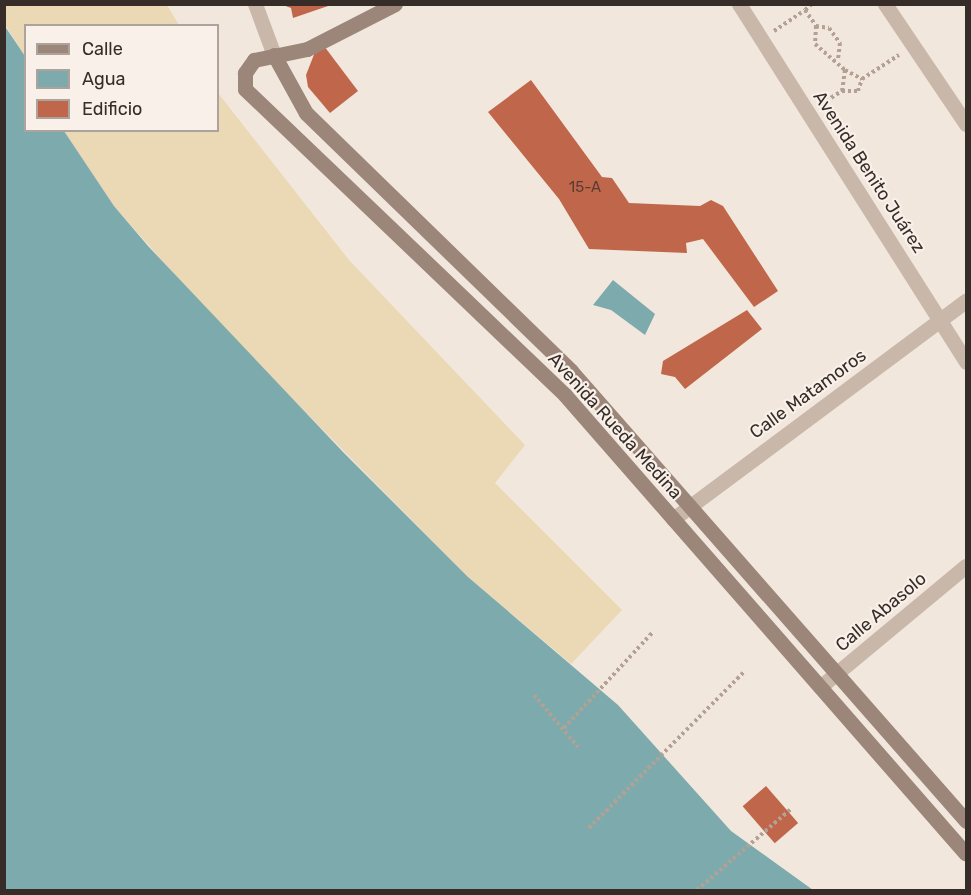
<!DOCTYPE html>
<meta charset="utf-8">
<style>
body{margin:0}
#map{position:relative;width:971px;height:895px;overflow:hidden;background:#f1e7dd;font-family:Rubik,sans-serif}
div>[style]{position:absolute}
.sand>*{inset:0;background:#ebd8b5}
.water>*{inset:0;background:#7dabad}
.building>*{inset:0;background:#c0674b;transform-origin:0 0}
.path>*{height:4px;margin-top:-2px;transform-origin:0;background:repeating-linear-gradient(90deg,#b4a193 0 3px,transparent 0 6px)}
.street>*{height:15px;margin:-7.5px;padding:0 7.5px;transform-origin:7.5px;border-radius:7.5px;background:#c9b7a9}
.secondary>*{height:15px;margin:-7.5px;padding:0 7.5px;transform-origin:7.5px;border-radius:7.5px;background:#9c867a}
span{translate:-50% -50%;white-space:nowrap;text-align:center;line-height:1.15;-webkit-text-stroke:4.5px #f9f1e9;paint-order:stroke}
.number-label{font-size:15px;color:#583c32}
.number-label span{-webkit-text-stroke-width:0}
.street-label{font-size:18px;color:#362d29}
.frame{position:absolute;inset:0;border:6px solid #362d29;pointer-events:none}
.legend{position:absolute;left:24px;top:24px;width:195px;height:108px;box-sizing:border-box;background:#f9f1e9;border:2px solid #aba39c;margin:0;padding:8px 10px;list-style:none;font-size:18px;color:#362d29}
.legend li{display:flex;align-items:center;gap:12px;height:30px}
.legend b{width:30px;border:2px solid #aba39c}
</style>
<div id="map">
<div class="sand">
<i style="clip-path:polygon(4px 5px,167px 5px,179px 25px,26px 26px,25px 56px,5px 25px)"></i>
<i style="clip-path:polygon(218px 93px,349px 260px,525px 445px,495px 483px,622px 610px,571px 664px,468px 577px,213px 318px,114px 206px,64px 131px,218px 130px)"></i>
</div>
<div class="water">
<i style="clip-path:polygon(4px 25px,25px 56px,26px 130px,64px 131px,114px 206px,148px 246px,343px 452px,468px 577px,618px 705px,731px 831px,813px 890px,5px 890px)"></i>
<i style="clip-path:polygon(613px 280px,655px 314px,645px 335px,611px 310px,593px 305px)"></i>
</div>
<div class="building">
<i style="clip-path:polygon(280px 4px,331px 4px,331px 5px,293px 18px,291px 8px)"></i>
<i style="clip-path:polygon(324px 46px,358px 91px,330px 113px,308px 87px,306px 75px,315px 52px)"></i>
<i style="clip-path:polygon(531px 80px,602px 177px,612px 178px,629px 203px,700px 206px,711px 200px,723px 206px,778px 291px,754px 307px,703px 239px,686px 243px,687px 253px,589px 249px,559px 199px,488px 112px)"></i>
<i style="clip-path:polygon(747px 310px,762px 329px,685px 389px,675px 377px,661px 374px,663px 361px)"></i>
<i style="left:766px;top:786px;width:49px;height:31px;rotate:49deg"></i>
</div>
<div class="path">
<i style="left:805px;top:10px;width:9px;rotate:-41deg"></i>
<i style="left:816px;top:26px;width:13px;rotate:9deg"></i>
<i style="left:829px;top:28px;width:19px;rotate:54deg"></i>
<i style="left:840px;top:43px;width:17px;rotate:97deg"></i>
<i style="left:774px;top:31px;width:37px;rotate:-34deg"></i>
<i style="left:805px;top:10px;width:19px;rotate:55deg"></i>
<i style="left:816px;top:26px;width:18px;rotate:93deg"></i>
<i style="left:815px;top:44px;width:40px;rotate:41deg"></i>
<i style="left:845px;top:70px;width:21px;rotate:98deg"></i>
<i style="left:845px;top:70px;width:19px;rotate:28deg"></i>
<i style="left:821px;top:104px;width:25px;rotate:-32deg"></i>
<i style="left:842px;top:91px;width:16px"></i>
<i style="left:858px;top:91px;width:13px;rotate:-72deg"></i>
<i style="left:862px;top:79px;width:44px;rotate:-33deg"></i>
<i style="left:534px;top:695px;width:68px;rotate:49.8deg"></i>
<i style="left:564px;top:728px;width:131px;rotate:-47.2deg"></i>
<i style="left:589px;top:828px;width:221px;rotate:-45.2deg"></i>
<i style="left:697px;top:890px;width:124px;rotate:-40.8deg"></i>
</div>
<div class="street">
<i style="left:255px;top:4px;width:54px;rotate:69.6deg"></i>
<i style="left:739px;top:4px;width:424px;rotate:57.6deg"></i>
<i style="left:885px;top:4px;width:145px;rotate:56deg"></i>
<i style="left:673px;top:519px;width:365px;rotate:-36.7deg"></i>
<i style="left:820px;top:687px;width:190px;rotate:-39.7deg"></i>
</div>
<div class="secondary">
<i style="left:395px;top:4px;width:99px;rotate:152.9deg"></i>
<i style="left:307px;top:49px;width:54px;rotate:168.3deg"></i>
<i style="left:254px;top:60px;width:16px;rotate:125deg"></i>
<i style="left:245px;top:73px;width:16px;rotate:90deg"></i>
<i style="left:245px;top:89px;width:443px;rotate:43.7deg"></i>
<i style="left:565px;top:395px;width:609px;rotate:48.86deg"></i>
<i style="left:274px;top:55px;width:66px;rotate:61.1deg"></i>
<i style="left:306px;top:113px;width:370px;rotate:44.2deg"></i>
<i style="left:571px;top:371px;width:599px;rotate:48.72deg"></i>
</div>
<div class="number-label">
<span style="left:585px;top:188px">15-A</span>
</div>
<div class="street-label">
<span style="left:869px;top:172px;rotate:57deg">Avenida Benito Juárez</span>
<span style="left:808px;top:394px;rotate:-36deg">Calle Matamoros</span>
<span style="left:615px;top:426px;rotate:48deg">Avenida Rueda Medina</span>
<span style="left:881px;top:612px;rotate:-40deg">Calle Abasolo</span>
</div>
<div class="frame"></div>
<ul class="legend">
<li><b style="height:8px;background:#9c867a"></b>Calle</li>
<li><b style="height:16px;background:#7dabad"></b>Agua</li>
<li><b style="height:16px;background:#c0674b"></b>Edificio</li>
</ul>
</div>
